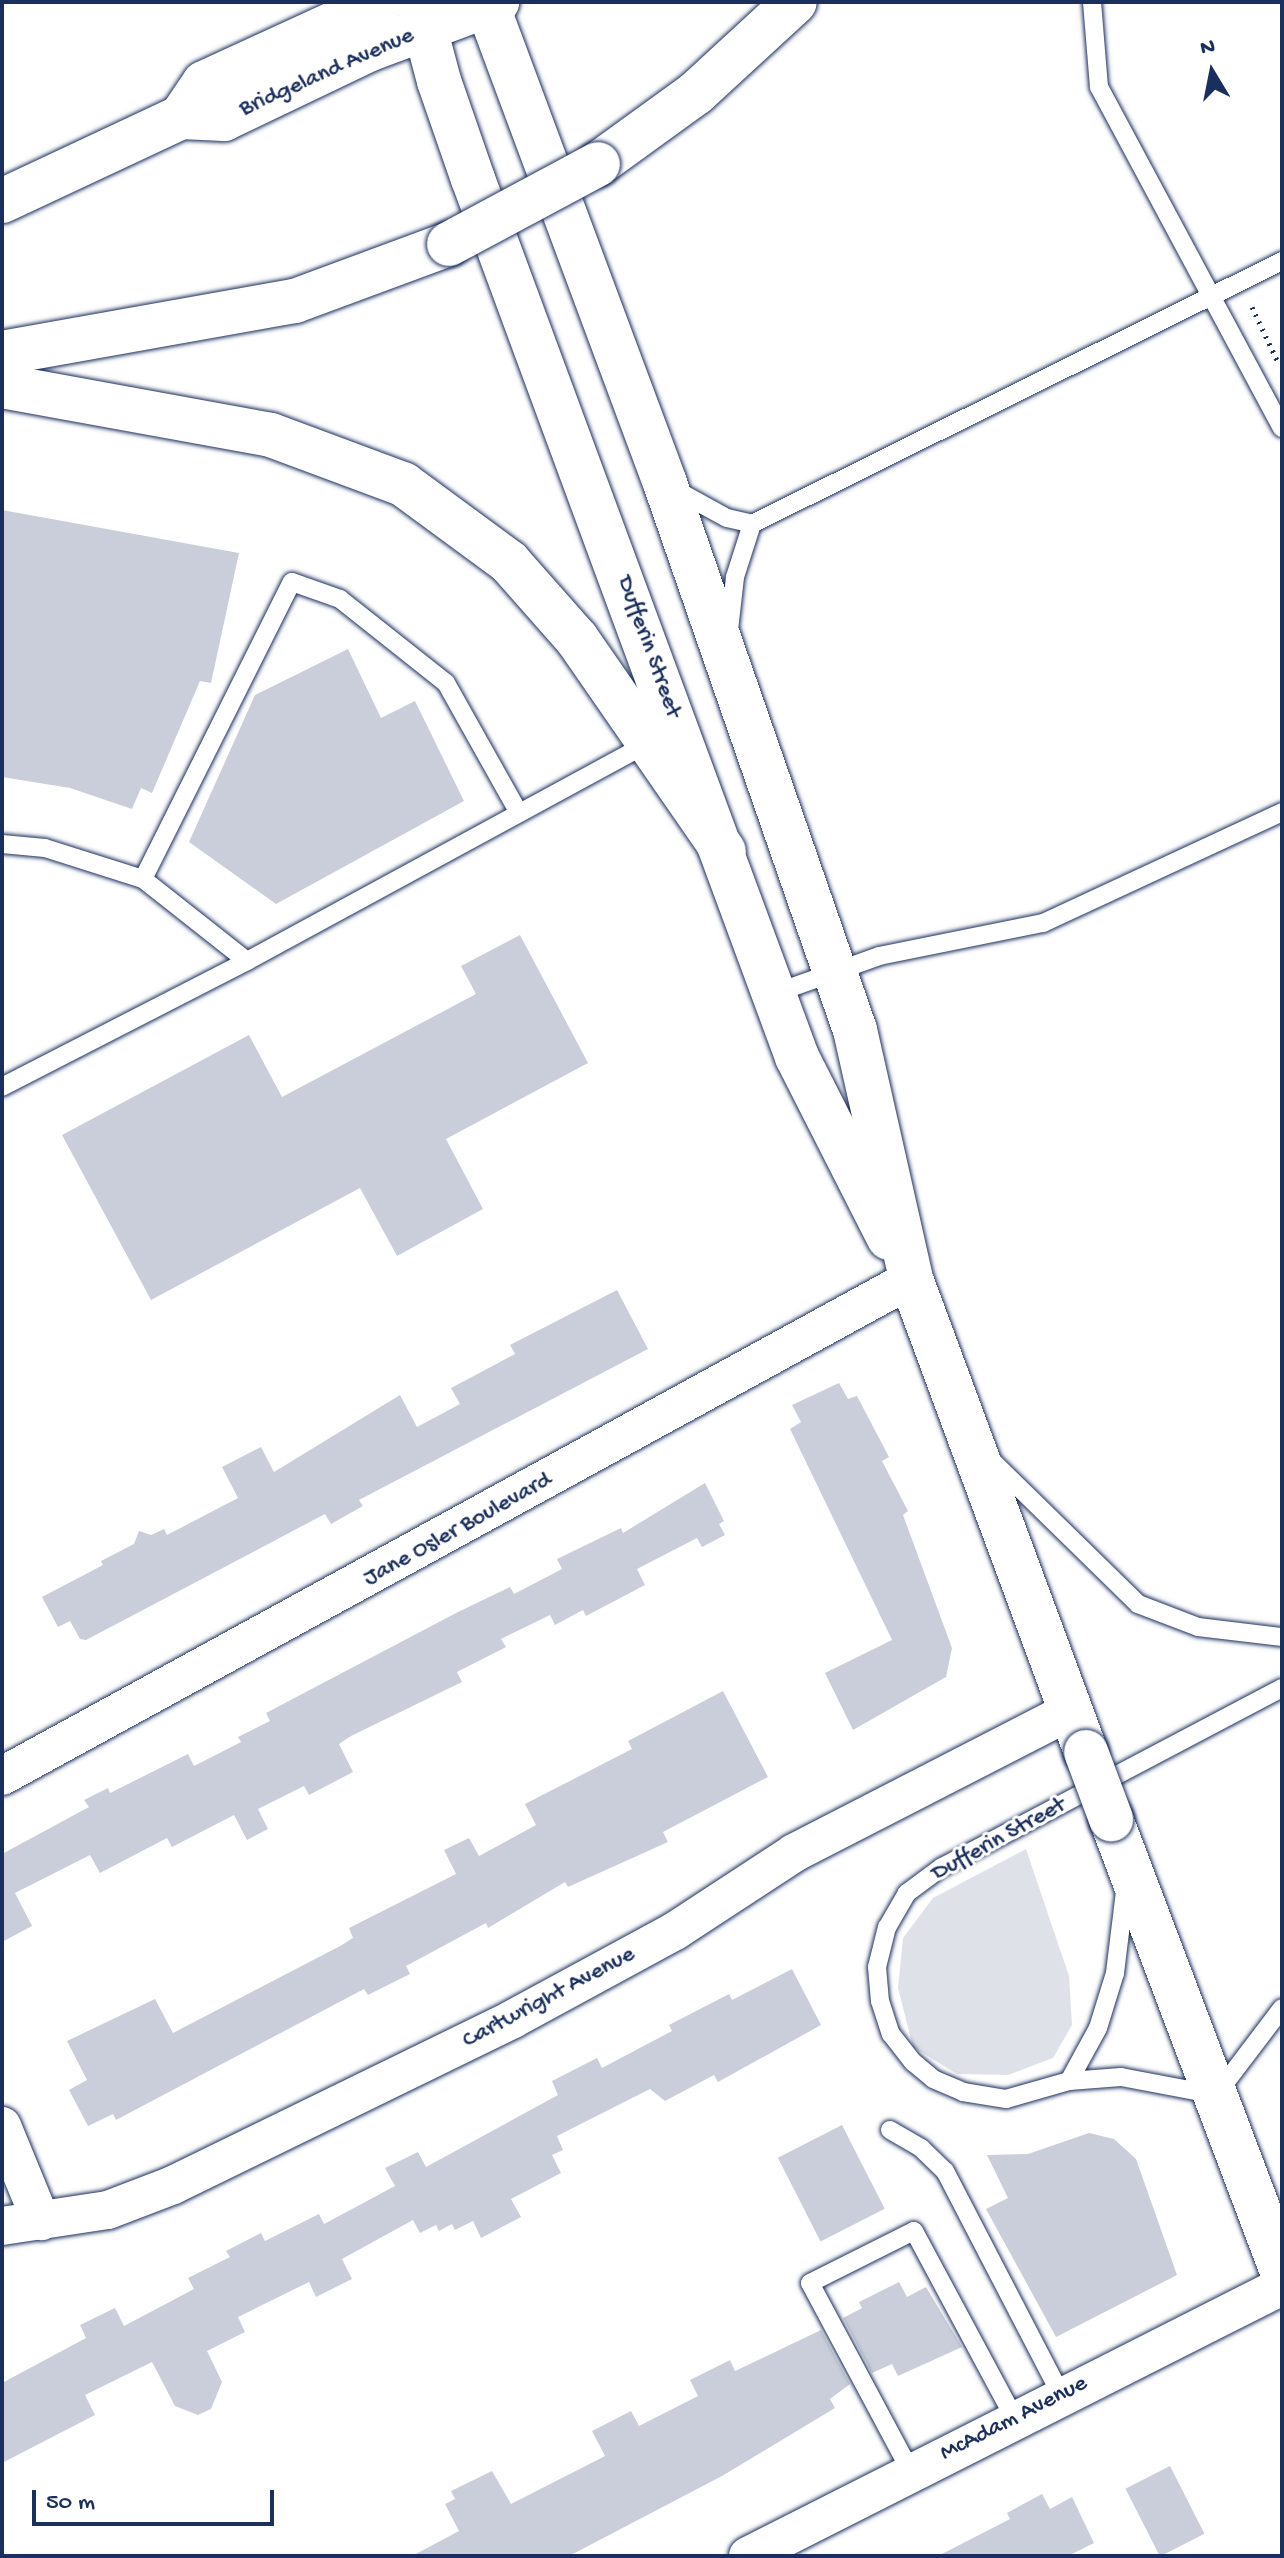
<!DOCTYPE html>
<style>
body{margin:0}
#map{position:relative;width:1284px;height:2558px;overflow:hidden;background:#fff;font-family:"Gochi Hand",sans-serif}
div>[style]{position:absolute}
.green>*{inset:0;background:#dee1e7}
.building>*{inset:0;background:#caceda;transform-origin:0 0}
.path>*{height:5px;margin-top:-2.5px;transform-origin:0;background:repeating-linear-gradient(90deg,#1b2f5e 0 2px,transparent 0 8px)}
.roads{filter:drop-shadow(0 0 2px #1b2f5e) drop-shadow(0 0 2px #1b2f5e)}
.service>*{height:18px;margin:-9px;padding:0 9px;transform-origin:9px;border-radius:9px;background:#fff}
.minor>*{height:38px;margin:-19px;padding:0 19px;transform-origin:19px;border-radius:19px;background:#fff}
.tertiary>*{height:44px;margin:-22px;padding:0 22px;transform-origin:22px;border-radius:22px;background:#fff}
.secondary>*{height:44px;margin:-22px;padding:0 22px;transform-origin:22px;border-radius:22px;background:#fff}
.motorway>*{height:44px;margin:-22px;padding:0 22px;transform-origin:22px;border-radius:22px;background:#fff}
.bridges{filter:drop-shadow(0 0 2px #1b2f5e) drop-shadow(0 0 2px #1b2f5e)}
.secondary-bridge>*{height:44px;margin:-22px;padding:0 22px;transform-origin:22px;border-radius:22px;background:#fff}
.motorway-bridge>*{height:44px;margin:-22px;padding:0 22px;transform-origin:22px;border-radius:22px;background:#fff}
span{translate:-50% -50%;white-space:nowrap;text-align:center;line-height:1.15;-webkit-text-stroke:6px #fff;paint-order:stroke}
.street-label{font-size:24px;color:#1b2f5e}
.frame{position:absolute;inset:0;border:4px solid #1b2f5e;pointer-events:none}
.north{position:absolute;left:1172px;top:32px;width:80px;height:80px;-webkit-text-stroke:6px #fff;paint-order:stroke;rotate:350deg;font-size:22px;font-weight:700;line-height:32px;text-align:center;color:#1b2f5e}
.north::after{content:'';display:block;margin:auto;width:28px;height:36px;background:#1b2f5e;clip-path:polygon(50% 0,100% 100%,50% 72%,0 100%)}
.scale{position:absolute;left:32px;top:2490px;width:242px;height:36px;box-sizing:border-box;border:4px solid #1b2f5e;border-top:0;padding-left:10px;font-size:24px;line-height:28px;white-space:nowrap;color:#1b2f5e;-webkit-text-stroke:6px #fff;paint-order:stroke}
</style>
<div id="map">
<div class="green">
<i style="clip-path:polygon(1026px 1849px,1069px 1976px,1072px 2025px,1053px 2058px,1008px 2075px,957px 2074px,913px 2047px,898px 1988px,903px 1938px,933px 1898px)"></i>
</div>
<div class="building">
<i style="clip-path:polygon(2px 510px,239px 553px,211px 683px,200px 681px,152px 793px,141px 788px,132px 809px,70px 788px,2px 777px)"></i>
<i style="clip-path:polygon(348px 649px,381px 718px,415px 701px,464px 801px,276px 904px,189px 842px,255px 695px)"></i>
<i style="clip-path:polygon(520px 935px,588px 1063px,446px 1139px,483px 1209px,397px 1256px,360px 1188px,151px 1300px,62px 1135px,249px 1035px,282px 1097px,476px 994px,461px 966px)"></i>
<i style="clip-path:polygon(617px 1290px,648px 1349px,359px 1500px,363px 1506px,331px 1524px,325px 1514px,86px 1640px,80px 1639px,70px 1621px,58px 1627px,42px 1597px,103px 1565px,101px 1561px,134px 1544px,139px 1531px,151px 1535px,164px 1529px,167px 1535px,238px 1498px,222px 1467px,261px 1447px,274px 1472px,400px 1395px,417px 1427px,460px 1404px,451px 1388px,515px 1354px,510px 1345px)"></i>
<i style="clip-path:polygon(839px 1383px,848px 1399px,857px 1396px,889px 1457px,882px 1461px,908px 1511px,903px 1515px,952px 1648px,946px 1677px,853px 1730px,825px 1673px,892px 1640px,790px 1429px,801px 1422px,792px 1405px)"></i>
<i style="clip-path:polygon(705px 1483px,724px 1521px,719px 1524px,725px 1535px,702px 1547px,697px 1538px,637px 1569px,645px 1585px,586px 1616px,583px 1610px,555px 1625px,550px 1615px,501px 1639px,506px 1647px,457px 1672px,462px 1682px,351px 1736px,339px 1744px,353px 1772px,309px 1795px,304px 1786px,258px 1809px,268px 1829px,247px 1840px,234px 1815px,172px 1847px,167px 1838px,100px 1873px,90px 1855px,15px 1893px,32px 1926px,2px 1942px,2px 1854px,89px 1807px,84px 1800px,108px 1788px,110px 1793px,188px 1754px,194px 1766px,241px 1742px,238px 1737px,270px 1721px,266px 1713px,456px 1613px,510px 1587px,514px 1594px,562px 1569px,557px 1559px,621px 1528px,623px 1533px)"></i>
<i style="clip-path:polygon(723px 1691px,768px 1777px,663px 1832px,668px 1842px,568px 1887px,565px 1882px,488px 1928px,486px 1923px,406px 1966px,410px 1974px,368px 1995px,364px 1989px,116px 2120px,113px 2114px,88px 2126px,69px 2090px,87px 2080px,67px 2041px,155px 1999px,173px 2033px,342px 1945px,353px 1938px,349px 1928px,456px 1874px,444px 1850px,469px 1838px,479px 1856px,536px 1825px,525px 1804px,632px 1749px,628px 1741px)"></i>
<i style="clip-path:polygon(792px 1969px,821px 2025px,718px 2082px,714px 2075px,665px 2101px,650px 2089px,557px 2136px,563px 2150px,552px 2155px,561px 2173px,511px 2199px,521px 2217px,481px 2238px,473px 2221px,455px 2230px,452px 2224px,439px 2231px,436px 2225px,420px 2233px,413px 2220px,342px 2259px,352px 2279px,316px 2297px,309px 2282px,238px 2317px,245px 2332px,207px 2351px,222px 2382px,211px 2409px,198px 2415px,175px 2406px,152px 2362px,85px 2395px,95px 2415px,2px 2463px,2px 2383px,86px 2338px,80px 2325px,115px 2308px,124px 2326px,194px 2289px,188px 2278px,230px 2257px,226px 2251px,261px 2233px,265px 2241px,319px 2214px,324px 2224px,395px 2186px,385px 2168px,418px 2152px,426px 2167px,558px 2095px,552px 2081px,597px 2058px,602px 2068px,672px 2031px,669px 2025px,729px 1994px,732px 2000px)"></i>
<i style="left:842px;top:2125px;width:94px;height:72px;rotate:63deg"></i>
<i style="clip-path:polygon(1089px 2133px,1114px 2139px,1136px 2159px,1177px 2275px,1056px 2337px,986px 2209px,1008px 2198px,987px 2155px,1028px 2154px)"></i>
<i style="clip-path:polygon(899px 2282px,907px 2297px,926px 2287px,962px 2347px,898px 2376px,892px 2364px,872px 2373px,843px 2318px,862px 2308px,859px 2302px)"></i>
<i style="clip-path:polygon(821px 2330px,850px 2384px,830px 2399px,835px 2408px,722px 2476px,569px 2556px,412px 2556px,459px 2531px,445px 2504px,455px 2499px,451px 2491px,492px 2471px,511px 2504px,605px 2456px,592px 2431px,631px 2411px,639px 2426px,698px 2396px,690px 2380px,730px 2360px,735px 2371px)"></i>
<i style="left:1170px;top:2466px;width:76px;height:50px;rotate:63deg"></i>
<i style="clip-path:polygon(1042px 2494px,1050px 2509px,1072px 2497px,1094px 2543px,1068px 2556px,938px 2556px,1010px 2519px,1007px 2513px)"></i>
</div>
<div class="path">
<i style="left:1252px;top:307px;width:59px;rotate:64.7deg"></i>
</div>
<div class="roads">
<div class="service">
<i style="left:1092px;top:2px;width:85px;rotate:85.3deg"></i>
<i style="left:1099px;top:87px;width:387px;rotate:61.8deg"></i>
<i style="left:674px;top:489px;width:60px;rotate:28.7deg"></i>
<i style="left:727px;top:518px;width:26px;rotate:13deg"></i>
<i style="left:752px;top:524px;width:592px;rotate:-26.39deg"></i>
<i style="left:729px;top:630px;width:53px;rotate:-83.5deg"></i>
<i style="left:735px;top:577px;width:56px;rotate:-72.2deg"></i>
<i style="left:2px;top:844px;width:43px;rotate:5.3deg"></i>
<i style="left:45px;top:848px;width:103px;rotate:17.6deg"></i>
<i style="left:143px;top:879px;width:132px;rotate:38.3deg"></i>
<i style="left:143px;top:879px;width:332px;rotate:-63.4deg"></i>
<i style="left:292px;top:582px;width:51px;rotate:19.5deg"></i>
<i style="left:340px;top:599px;width:135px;rotate:38.4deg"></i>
<i style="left:446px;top:683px;width:149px;rotate:60.7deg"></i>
<i style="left:773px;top:994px;width:113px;rotate:-19.7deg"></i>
<i style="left:879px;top:956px;width:167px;rotate:-11.4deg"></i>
<i style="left:1043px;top:923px;width:264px;rotate:-24.9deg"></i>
<i style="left:2px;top:1087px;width:276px;rotate:-27.2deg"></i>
<i style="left:247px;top:961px;width:457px;rotate:-28.5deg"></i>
<i style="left:992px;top:1461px;width:204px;rotate:44.4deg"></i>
<i style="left:1138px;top:1604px;width:64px;rotate:21deg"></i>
<i style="left:1198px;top:1627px;width:85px;rotate:6.8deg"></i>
<i style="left:1282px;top:1688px;width:384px;rotate:152.2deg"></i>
<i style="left:942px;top:1867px;width:44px;rotate:143.4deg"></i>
<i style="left:907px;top:1893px;width:39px;rotate:120deg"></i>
<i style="left:887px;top:1927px;width:41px;rotate:104deg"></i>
<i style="left:877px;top:1967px;width:34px;rotate:85deg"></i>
<i style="left:880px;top:2001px;width:35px;rotate:72deg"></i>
<i style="left:891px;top:2034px;width:36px;rotate:52deg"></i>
<i style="left:913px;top:2062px;width:26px;rotate:40deg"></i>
<i style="left:933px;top:2079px;width:33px;rotate:23deg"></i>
<i style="left:963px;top:2092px;width:44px;rotate:9.2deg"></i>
<i style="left:1006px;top:2099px;width:66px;rotate:-15.9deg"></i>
<i style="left:1069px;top:2081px;width:52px;rotate:-4.4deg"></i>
<i style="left:1121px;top:2077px;width:97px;rotate:10.7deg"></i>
<i style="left:1216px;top:2095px;width:109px;rotate:-52.8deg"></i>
<i style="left:1069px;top:2081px;width:60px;rotate:-61.3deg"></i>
<i style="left:1098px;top:2028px;width:58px;rotate:-72.8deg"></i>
<i style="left:1115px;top:1973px;width:83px;rotate:-83deg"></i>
<i style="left:890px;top:2130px;width:36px;rotate:30deg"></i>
<i style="left:921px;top:2148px;width:33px;rotate:44deg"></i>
<i style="left:945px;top:2171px;width:252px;rotate:62.6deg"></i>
<i style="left:911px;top:2472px;width:214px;rotate:-118.1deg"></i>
<i style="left:810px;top:2283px;width:116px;rotate:-26.6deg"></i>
<i style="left:914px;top:2231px;width:213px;rotate:61.8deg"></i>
</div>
<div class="minor">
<i style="left:2px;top:1776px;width:1036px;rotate:-28.67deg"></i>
<i style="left:2px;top:2126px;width:103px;rotate:67.7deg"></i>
<i style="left:2px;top:2226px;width:107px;rotate:-8.6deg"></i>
<i style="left:108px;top:2210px;width:70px;rotate:-21deg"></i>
<i style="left:173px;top:2185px;width:378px;rotate:-26deg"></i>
<i style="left:513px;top:2019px;width:184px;rotate:-28.5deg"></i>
<i style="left:675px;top:1931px;width:142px;rotate:-33.2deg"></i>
<i style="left:794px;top:1853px;width:313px;rotate:-27.2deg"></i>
<i style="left:748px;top:2556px;width:598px;rotate:-26.82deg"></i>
</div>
<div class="tertiary">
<i style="left:181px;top:117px;width:41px;rotate:-55.9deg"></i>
<i style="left:204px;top:83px;width:195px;rotate:-24.6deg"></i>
<i style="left:2px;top:201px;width:198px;rotate:-25.1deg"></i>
<i style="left:181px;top:117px;width:43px;rotate:2.7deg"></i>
<i style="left:224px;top:119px;width:160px;rotate:-25.6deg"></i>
<i style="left:368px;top:50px;width:138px;rotate:-20.4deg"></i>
</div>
<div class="secondary">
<i style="left:418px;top:2px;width:82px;rotate:75.1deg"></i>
<i style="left:439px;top:81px;width:104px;rotate:70.9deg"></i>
<i style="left:473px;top:179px;width:936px;rotate:69.74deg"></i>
<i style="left:797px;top:1057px;width:203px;rotate:63.1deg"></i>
<i style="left:486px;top:2px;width:513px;rotate:69.59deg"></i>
<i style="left:665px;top:483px;width:579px;rotate:70.85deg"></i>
<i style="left:855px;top:1030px;width:255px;rotate:77.3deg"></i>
<i style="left:911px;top:1279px;width:504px;rotate:69.7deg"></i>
<i style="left:1111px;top:1819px;width:484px;rotate:69.3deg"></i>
</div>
<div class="motorway">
<i style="left:598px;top:164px;width:121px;rotate:-35.9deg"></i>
<i style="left:696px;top:93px;width:134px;rotate:-42.6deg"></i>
<i style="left:2px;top:353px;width:298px;rotate:-10.1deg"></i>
<i style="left:295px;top:301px;width:164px;rotate:-20.3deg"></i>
<i style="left:2px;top:386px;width:273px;rotate:10.3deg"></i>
<i style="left:271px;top:435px;width:141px;rotate:20.4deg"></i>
<i style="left:403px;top:484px;width:132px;rotate:36.3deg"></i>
<i style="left:509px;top:562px;width:103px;rotate:48.6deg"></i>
<i style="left:577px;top:639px;width:258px;rotate:55.3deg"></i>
</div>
</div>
<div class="bridges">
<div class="secondary-bridge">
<i style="left:1086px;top:1752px;width:72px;rotate:69.5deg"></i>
</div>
<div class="motorway-bridge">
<i style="left:449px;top:244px;width:169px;rotate:-28.2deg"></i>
</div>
</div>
<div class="street-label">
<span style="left:327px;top:73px;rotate:-24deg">Bridgeland Avenue</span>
<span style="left:648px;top:647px;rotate:70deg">Dufferin Street</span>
<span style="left:458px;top:1530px;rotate:-29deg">Jane Osler Boulevard</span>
<span style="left:999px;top:1840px;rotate:-29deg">Dufferin Street</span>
<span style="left:549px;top:1998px;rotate:-28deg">Cartwright Avenue</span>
<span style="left:1014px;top:2419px;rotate:-27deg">McAdam Avenue</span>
</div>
<div class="frame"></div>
<div class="north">N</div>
<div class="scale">50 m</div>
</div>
